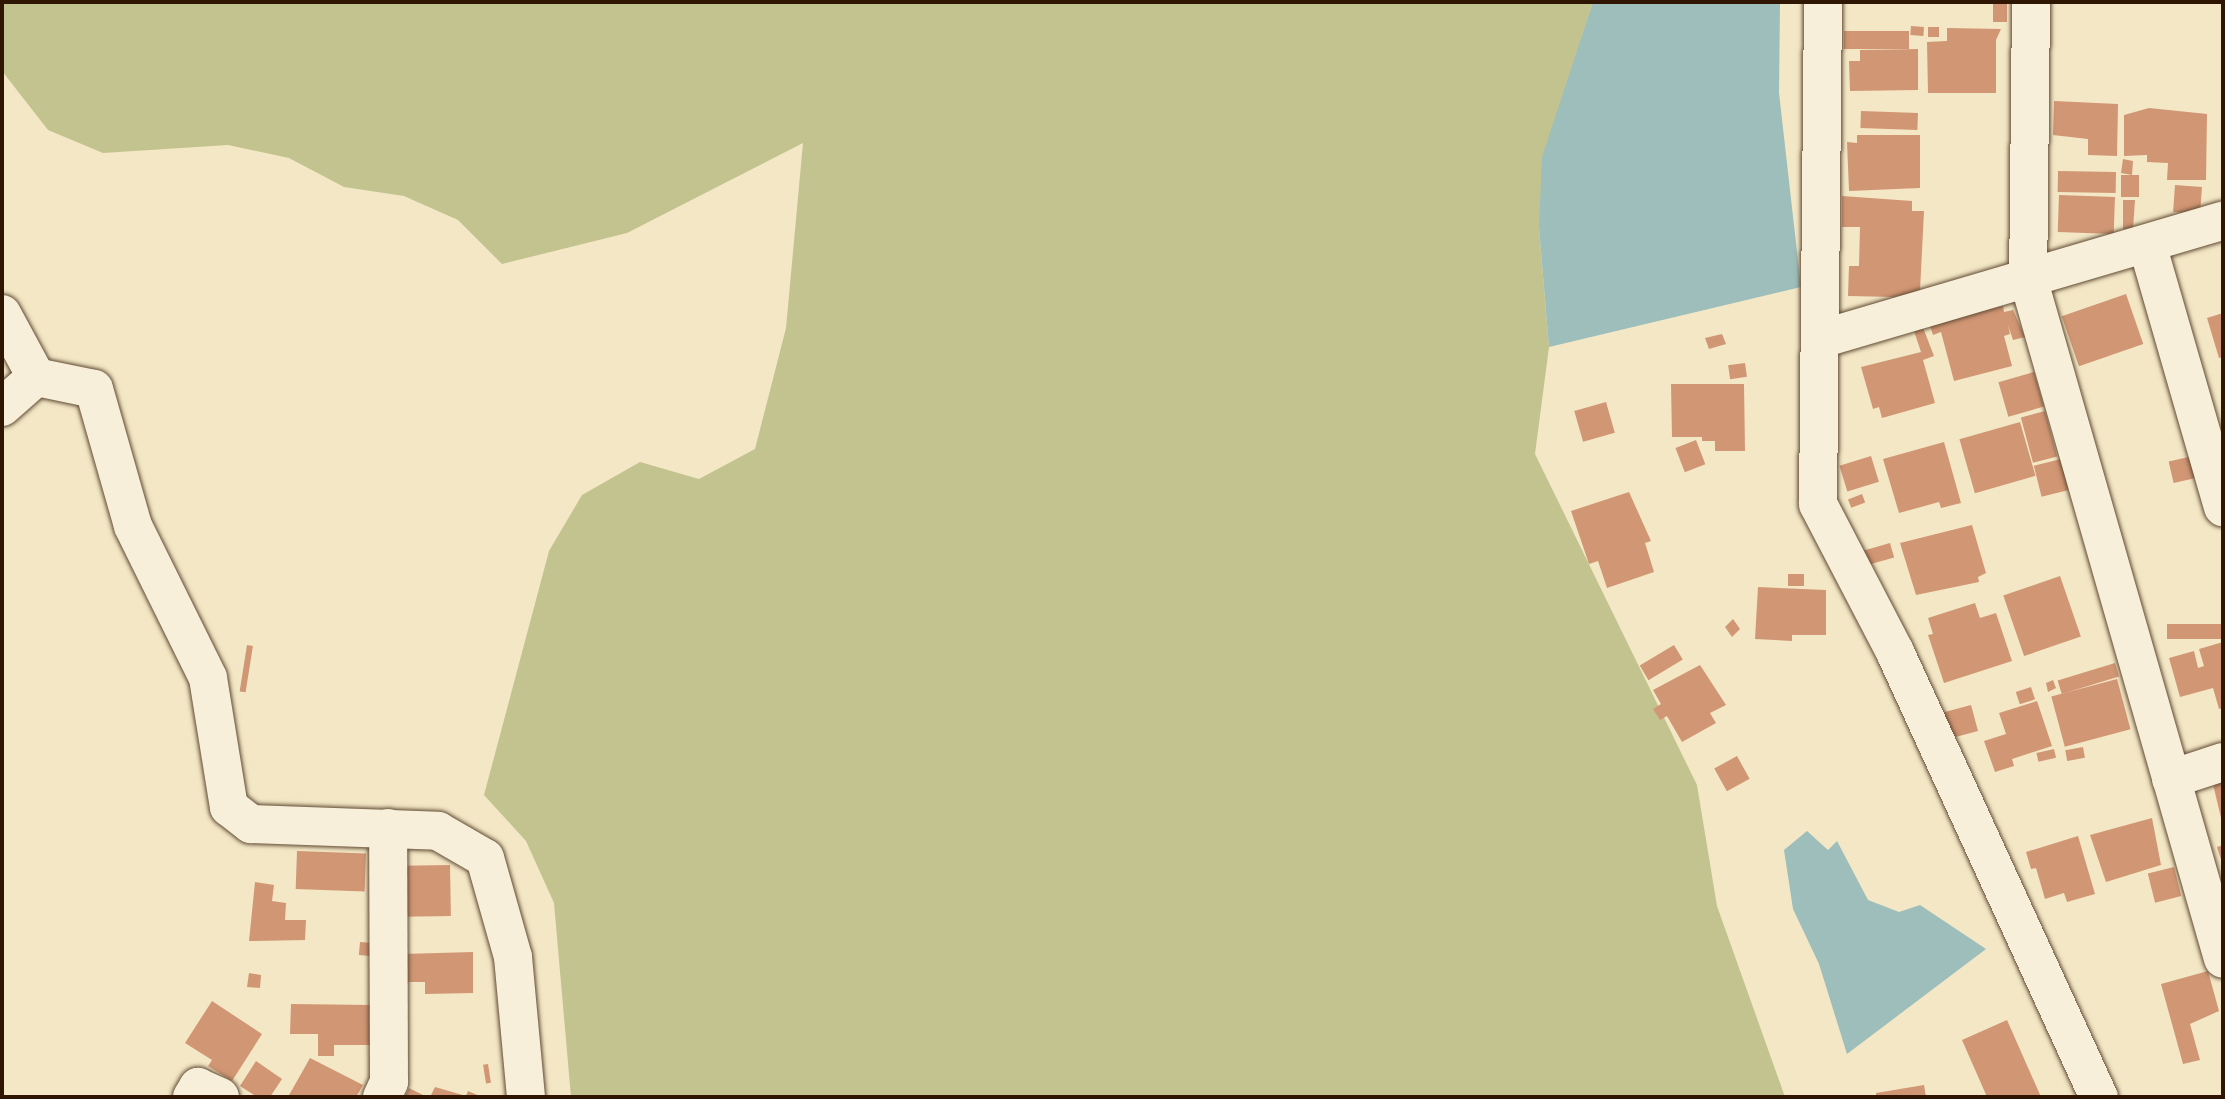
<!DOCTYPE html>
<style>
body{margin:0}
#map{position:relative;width:2225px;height:1099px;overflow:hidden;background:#f3e7c5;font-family:"IM FELL Great Primer",serif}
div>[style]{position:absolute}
.green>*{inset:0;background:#c3c38f}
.water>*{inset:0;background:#9dbebb}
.building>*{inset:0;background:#d19674;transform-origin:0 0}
.roads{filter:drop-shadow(0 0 2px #604a33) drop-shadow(0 0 2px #604a33)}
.minor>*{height:38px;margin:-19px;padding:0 19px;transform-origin:19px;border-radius:19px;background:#f7efd9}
span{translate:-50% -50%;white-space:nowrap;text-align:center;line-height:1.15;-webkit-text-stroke:5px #f7efd9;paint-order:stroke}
.frame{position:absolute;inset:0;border:4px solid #2f1602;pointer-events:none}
</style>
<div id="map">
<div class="green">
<i style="clip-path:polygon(2px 2px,1593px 2px,1573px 65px,1539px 228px,1549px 347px,1535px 454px,1697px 785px,1717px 906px,1785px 1097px,571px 1097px,554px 903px,526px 841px,484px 795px,549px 551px,582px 495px,640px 462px,699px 479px,755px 449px,786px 328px,803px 143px,627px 233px,502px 264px,458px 220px,404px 196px,344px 187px,289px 158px,228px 145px,103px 153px,48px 130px,2px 71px)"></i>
</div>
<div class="water">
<i style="clip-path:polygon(1593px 2px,1780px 2px,1779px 93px,1801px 287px,1549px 347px,1539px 228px,1542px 157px)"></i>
<i style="clip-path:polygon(1807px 831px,1828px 850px,1837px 841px,1868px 900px,1899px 912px,1920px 905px,1986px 949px,1847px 1054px,1819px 964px,1793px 909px,1784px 850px)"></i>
</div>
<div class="building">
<i style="left:1993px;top:2px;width:14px;height:20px"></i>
<i style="left:1911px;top:26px;width:13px;height:9px;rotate:4deg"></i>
<i style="left:1928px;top:27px;width:11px;height:10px"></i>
<i style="clip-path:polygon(1947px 28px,2001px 29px,1996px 40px,1996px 93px,1928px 93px,1927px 42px,1947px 41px)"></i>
<i style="left:1844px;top:31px;width:65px;height:18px"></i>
<i style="clip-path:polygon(1918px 49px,1918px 90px,1850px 91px,1849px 61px,1860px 61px,1860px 50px)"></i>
<i style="clip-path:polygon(2054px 101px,2118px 104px,2117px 156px,2088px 155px,2088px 139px,2053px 135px)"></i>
<i style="clip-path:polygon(2149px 108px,2207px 114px,2206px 180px,2167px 180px,2168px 163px,2147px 162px,2147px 155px,2124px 156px,2124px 115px)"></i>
<i style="left:1861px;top:111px;width:57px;height:17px;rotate:2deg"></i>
<i style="clip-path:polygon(1857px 135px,1920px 135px,1920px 188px,1849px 191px,1847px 142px,1857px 143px)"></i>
<i style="clip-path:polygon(2123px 159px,2133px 161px,2132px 175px,2121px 173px)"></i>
<i style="left:2058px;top:171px;width:58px;height:21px;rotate:1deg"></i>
<i style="left:2121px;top:175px;width:18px;height:22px"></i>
<i style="left:2175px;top:185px;width:27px;height:27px;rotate:4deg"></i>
<i style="left:2059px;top:195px;width:56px;height:37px;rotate:2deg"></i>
<i style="clip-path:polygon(1842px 196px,1912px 201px,1912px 211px,1924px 211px,1920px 291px,1894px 297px,1848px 296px,1849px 266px,1859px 266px,1860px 227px,1842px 227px)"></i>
<i style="clip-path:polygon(2123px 200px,2135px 200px,2133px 229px,2123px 229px)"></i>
<i style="left:2126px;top:294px;width:53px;height:68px;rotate:71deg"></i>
<i style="clip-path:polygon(2003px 306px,2004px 312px,2013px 310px,2025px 337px,2013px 340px,2008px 325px,2010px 334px,2004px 336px,2012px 366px,1954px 381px,1941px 332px,1933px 335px,1929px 323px)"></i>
<i style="clip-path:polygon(2223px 313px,2223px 357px,2219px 358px,2207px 318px)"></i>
<i style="clip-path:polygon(1922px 325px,1934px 356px,1923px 360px,1935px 403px,1882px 418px,1879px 407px,1873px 409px,1861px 367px,1921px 352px,1913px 328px)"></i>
<i style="clip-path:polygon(1722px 334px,1726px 344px,1709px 349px,1705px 338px)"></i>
<i style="left:1745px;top:363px;width:14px;height:17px;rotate:82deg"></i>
<i style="left:2034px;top:372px;width:36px;height:37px;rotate:74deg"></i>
<i style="clip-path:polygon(1671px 384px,1744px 384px,1745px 451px,1715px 451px,1715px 441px,1702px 441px,1702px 437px,1672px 437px)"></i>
<i style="left:1606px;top:402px;width:32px;height:33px;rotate:74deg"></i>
<i style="left:2045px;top:411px;width:47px;height:25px;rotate:75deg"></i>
<i style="left:2020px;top:422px;width:56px;height:63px;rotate:74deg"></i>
<i style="left:1696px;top:440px;width:26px;height:22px;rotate:69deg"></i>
<i style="clip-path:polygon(1944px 442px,1961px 503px,1941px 508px,1939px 502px,1899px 513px,1883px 459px)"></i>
<i style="left:1871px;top:456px;width:27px;height:33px;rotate:73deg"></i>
<i style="left:2193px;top:456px;width:22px;height:25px;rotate:77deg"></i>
<i style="left:2061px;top:459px;width:32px;height:28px;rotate:76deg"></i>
<i style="clip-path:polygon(1629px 492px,1651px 541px,1645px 543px,1654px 572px,1607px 588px,1598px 561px,1589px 564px,1571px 511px)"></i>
<i style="left:1862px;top:494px;width:9px;height:15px;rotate:69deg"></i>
<i style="clip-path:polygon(1972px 525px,1986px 573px,1978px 577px,1979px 582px,1916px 595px,1900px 543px)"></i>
<i style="left:1890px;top:543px;width:15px;height:27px;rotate:74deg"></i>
<i style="left:1788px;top:574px;width:16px;height:12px"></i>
<i style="left:2060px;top:576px;width:64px;height:60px;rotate:71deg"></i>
<i style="clip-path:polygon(1758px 587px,1826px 590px,1826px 635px,1792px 635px,1792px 641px,1755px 639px)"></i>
<i style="clip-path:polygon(1975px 603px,1980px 618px,1996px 613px,2012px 661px,1944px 683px,1928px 635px,1933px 634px,1928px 618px)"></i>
<i style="clip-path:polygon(1733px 619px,1740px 629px,1732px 637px,1725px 627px)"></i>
<i style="left:2223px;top:624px;width:15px;height:56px;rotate:90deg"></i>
<i style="clip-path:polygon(2223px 642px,2223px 708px,2219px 709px,2213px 688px,2180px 697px,2169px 658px,2194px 651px,2198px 668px,2204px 666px,2199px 649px)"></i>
<i style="left:247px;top:645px;width:6px;height:47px;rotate:9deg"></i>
<i style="left:1674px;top:645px;width:17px;height:40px;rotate:59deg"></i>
<i style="left:2115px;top:663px;width:14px;height:60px;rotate:73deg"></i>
<i style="clip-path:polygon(1700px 665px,1726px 705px,1710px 713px,1716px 723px,1682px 742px,1667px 716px,1660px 720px,1653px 709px,1661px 704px,1653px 690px)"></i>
<i style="left:2117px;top:679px;width:52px;height:68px;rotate:75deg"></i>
<i style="clip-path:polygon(2053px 680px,2056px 688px,2048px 692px,2046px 683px)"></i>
<i style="left:2031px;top:687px;width:13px;height:16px;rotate:72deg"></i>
<i style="clip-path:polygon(2037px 701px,2052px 746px,2012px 759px,2014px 766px,1995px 772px,1984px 741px,2006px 734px,1999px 713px)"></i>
<i style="left:1971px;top:705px;width:27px;height:29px;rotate:75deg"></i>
<i style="left:2083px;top:747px;width:11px;height:18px;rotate:80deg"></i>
<i style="left:2054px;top:749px;width:9px;height:18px;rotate:77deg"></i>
<i style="left:1737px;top:756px;width:26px;height:26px;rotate:61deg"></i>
<i style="clip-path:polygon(2223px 777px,2223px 822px,2222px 822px,2212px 780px)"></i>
<i style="clip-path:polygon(2152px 818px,2161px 865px,2106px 882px,2090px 835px)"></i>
<i style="clip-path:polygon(2078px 836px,2095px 894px,2067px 902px,2064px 893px,2045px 899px,2036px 868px,2031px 869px,2026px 852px)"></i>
<i style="clip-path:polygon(2223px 845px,2223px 866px,2217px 847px)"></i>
<i style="left:297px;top:851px;width:69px;height:38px;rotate:2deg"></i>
<i style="left:450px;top:865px;width:51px;height:47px;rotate:89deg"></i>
<i style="left:2174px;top:867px;width:30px;height:27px;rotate:76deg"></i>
<i style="clip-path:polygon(255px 882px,274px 885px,272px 901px,286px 903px,285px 920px,306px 920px,305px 940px,249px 941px)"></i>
<i style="left:360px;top:942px;width:11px;height:13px;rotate:5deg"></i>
<i style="clip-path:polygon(473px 952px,473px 993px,425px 994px,425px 982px,404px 982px,403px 954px)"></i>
<i style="clip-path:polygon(2208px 971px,2219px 1011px,2190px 1024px,2200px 1060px,2183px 1064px,2161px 984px)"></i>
<i style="clip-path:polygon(249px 973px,261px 975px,260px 988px,247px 987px)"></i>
<i style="clip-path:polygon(212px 1001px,262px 1034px,232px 1081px,208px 1066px,212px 1060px,185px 1043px)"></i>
<i style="clip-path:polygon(291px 1004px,371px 1005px,370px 1045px,334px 1045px,334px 1056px,318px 1056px,318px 1034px,290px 1034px)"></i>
<i style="clip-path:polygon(2007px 1020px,2041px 1097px,1987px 1097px,1962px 1040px)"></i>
<i style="clip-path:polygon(310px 1058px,363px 1085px,356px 1097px,288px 1097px)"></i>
<i style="clip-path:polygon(256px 1061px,282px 1079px,270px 1097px,257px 1097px,240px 1086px)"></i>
<i style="left:488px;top:1064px;width:19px;height:5px;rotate:81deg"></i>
<i style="clip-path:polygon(1924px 1085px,1926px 1097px,1876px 1097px,1876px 1093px)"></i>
<i style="clip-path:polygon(435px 1087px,466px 1096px,468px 1091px,482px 1097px,430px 1097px)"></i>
<i style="clip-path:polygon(409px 1088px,427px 1097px,405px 1097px)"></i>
</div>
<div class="roads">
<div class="minor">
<i style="left:1823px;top:2px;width:502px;rotate:90.57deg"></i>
<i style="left:1818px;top:504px;width:167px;rotate:62.5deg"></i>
<i style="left:1895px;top:652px;width:490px;rotate:65.4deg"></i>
<i style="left:2031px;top:2px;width:276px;rotate:90.6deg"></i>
<i style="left:2028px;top:278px;width:708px;rotate:74.02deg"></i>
<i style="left:2147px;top:244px;width:274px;rotate:73.9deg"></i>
<i style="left:2px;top:314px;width:72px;rotate:61.6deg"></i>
<i style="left:36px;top:377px;width:59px;rotate:11.7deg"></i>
<i style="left:94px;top:389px;width:142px;rotate:74.1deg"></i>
<i style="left:133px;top:526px;width:169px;rotate:63.7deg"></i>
<i style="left:208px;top:678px;width:131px;rotate:80.8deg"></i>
<i style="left:229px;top:807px;width:28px;rotate:38deg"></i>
<i style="left:251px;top:824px;width:187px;rotate:2.1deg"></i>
<i style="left:438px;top:831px;width:54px;rotate:29.9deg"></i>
<i style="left:485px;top:858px;width:103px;rotate:74.2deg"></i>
<i style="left:513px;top:957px;width:141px;rotate:84.7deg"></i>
<i style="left:1821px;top:339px;width:419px;rotate:-16.4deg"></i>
<i style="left:2px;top:407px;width:45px;rotate:-41.4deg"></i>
<i style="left:2171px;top:779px;width:55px;rotate:-18.1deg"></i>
<i style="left:192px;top:1097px;width:12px;rotate:-59deg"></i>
<i style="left:198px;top:1087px;width:24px;rotate:24deg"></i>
<i style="left:382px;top:1097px;width:17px;rotate:-65deg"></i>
<i style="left:389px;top:1082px;width:254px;rotate:-90.2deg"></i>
</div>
</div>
<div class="frame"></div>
</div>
